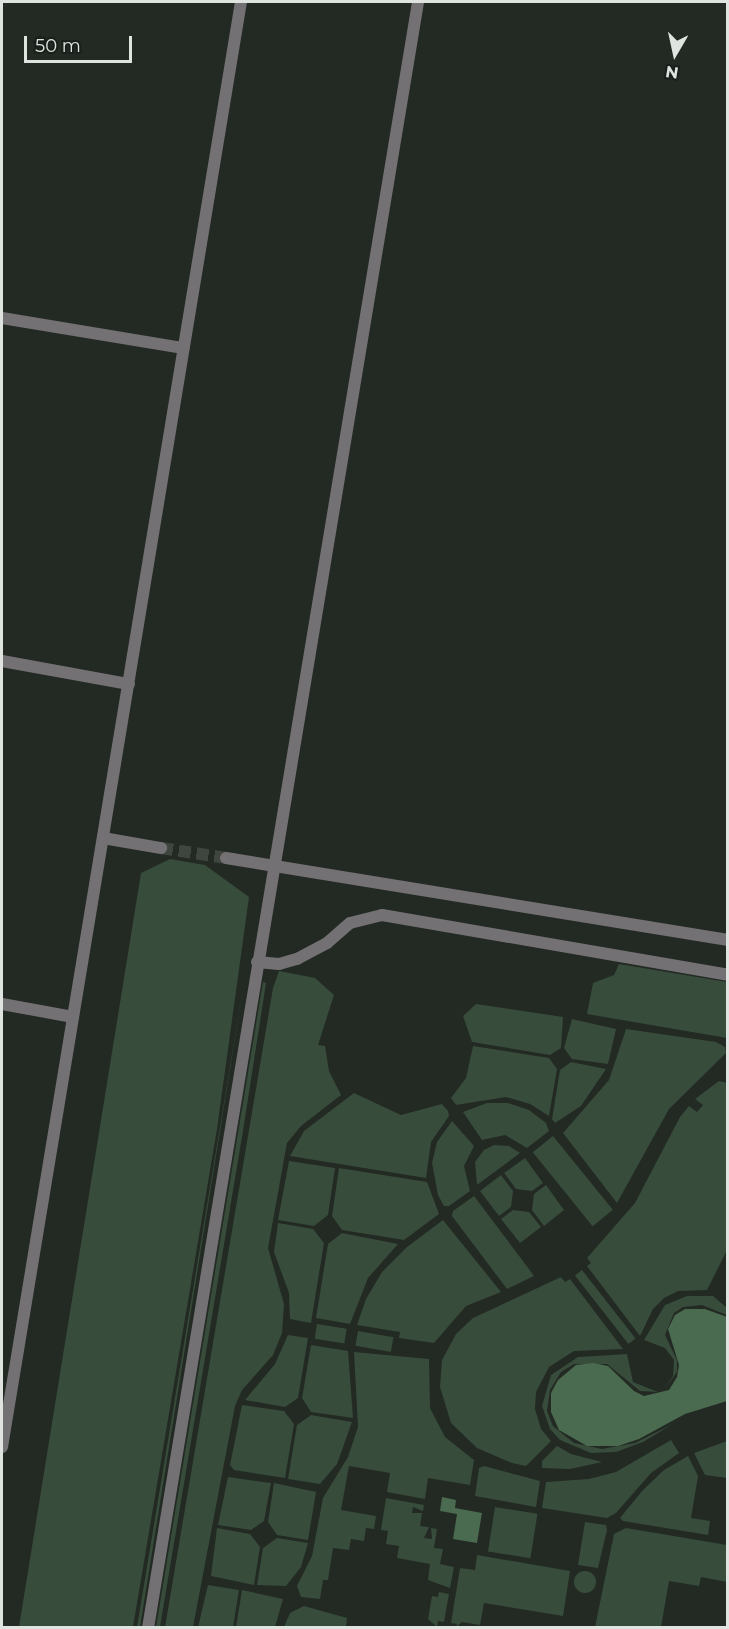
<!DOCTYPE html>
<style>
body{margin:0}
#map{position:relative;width:729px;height:1629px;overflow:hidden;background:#232923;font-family:Montserrat,sans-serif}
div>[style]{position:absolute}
.green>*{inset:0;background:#374c3b;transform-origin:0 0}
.round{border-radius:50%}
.water>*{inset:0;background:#4a6b50}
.minor-tunnel>*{height:12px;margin-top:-6px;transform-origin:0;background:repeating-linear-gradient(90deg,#3f453f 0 12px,transparent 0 18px)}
.minor>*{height:12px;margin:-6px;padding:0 6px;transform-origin:6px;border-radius:6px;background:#747174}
span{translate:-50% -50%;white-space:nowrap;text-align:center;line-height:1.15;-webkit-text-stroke:4.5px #191f1a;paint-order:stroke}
.frame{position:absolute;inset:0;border:3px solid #e0e4e0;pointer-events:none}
.north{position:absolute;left:645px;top:24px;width:60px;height:60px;-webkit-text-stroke:4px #191f1a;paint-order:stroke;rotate:189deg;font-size:16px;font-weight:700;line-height:24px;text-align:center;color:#e0e4e0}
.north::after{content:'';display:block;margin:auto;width:21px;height:27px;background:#e0e4e0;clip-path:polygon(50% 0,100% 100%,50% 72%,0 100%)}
.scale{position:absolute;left:24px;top:36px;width:108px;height:27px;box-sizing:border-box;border:3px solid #e0e4e0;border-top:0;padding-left:8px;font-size:18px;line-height:21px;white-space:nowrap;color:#e0e4e0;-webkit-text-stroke:4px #191f1a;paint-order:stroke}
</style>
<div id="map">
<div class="green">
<i style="clip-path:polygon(170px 859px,205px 865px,249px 897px,217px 1129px,133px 1627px,19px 1627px,141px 873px)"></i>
<i style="clip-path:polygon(619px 964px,727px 982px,727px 1038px,587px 1014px,593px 983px,614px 975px)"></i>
<i style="clip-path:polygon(246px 970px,140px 1627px,137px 1627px)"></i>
<i style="clip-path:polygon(279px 971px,315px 978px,334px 995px,318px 1045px,325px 1046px,329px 1071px,341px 1095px,301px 1126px,287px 1143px,268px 1248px,284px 1304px,282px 1333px,273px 1355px,242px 1390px,235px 1406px,193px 1627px,165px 1627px,273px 988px)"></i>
<i style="clip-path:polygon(263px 982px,266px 983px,243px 1131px,160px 1627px,156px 1627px)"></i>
<i style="clip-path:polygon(476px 1004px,563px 1017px,561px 1048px,550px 1055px,472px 1042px,463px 1016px)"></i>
<i style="clip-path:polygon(572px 1019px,616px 1029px,608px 1064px,572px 1059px,564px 1048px)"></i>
<i style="clip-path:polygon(626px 1029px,716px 1042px,725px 1047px,726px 1053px,669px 1109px,617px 1203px,563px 1133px,609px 1080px)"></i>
<i style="clip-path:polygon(473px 1046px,549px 1058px,557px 1069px,549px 1116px,530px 1104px,506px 1097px,456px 1105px,451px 1098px,466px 1078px)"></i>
<i style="clip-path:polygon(571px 1062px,606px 1069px,581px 1106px,555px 1123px,552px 1119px,560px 1070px)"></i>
<i style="clip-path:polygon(719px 1081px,728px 1083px,727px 1250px,707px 1290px,678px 1291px,664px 1298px,653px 1309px,640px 1336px,587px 1266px,591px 1263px,587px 1258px,635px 1203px,680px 1117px,689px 1106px,697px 1112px,703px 1105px,695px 1099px)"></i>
<i style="clip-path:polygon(354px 1093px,401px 1115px,442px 1104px,448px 1111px,449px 1116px,431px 1142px,426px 1178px,290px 1156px,304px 1131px)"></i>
<i style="clip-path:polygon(487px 1103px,508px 1103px,529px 1110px,546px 1123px,549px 1131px,527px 1148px,505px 1135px,482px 1140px,463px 1112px)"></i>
<i style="clip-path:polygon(452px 1121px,474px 1146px,464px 1166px,470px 1191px,449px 1206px,444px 1206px,438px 1195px,432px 1163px,437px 1142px)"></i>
<i style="left:553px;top:1136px;width:95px;height:26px;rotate:51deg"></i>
<i style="clip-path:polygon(494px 1145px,509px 1146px,520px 1153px,477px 1185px,475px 1162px,484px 1150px)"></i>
<i style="clip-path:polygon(525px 1158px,543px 1183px,532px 1191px,516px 1189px,504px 1173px)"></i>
<i style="clip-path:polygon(289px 1161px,335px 1168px,328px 1215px,314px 1226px,278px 1220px)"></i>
<i style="clip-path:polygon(339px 1168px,427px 1182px,439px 1214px,404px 1240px,342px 1230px,332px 1216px)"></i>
<i style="clip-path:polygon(501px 1175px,513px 1191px,511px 1207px,499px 1216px,480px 1191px)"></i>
<i style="clip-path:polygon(546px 1185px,564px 1210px,544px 1226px,532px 1210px,534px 1194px)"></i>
<i style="clip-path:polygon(474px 1196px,529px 1269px,534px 1276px,507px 1289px,452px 1216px,453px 1211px)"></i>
<i style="clip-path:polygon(513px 1210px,529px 1212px,541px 1227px,520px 1243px,501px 1219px)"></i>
<i style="clip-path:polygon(443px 1220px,501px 1292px,466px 1306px,434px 1343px,399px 1338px,400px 1332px,357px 1325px,366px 1299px,382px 1272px,407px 1247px)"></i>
<i style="clip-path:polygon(278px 1223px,313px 1229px,324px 1243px,311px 1323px,290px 1319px,289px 1293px,274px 1252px)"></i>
<i style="clip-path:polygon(342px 1233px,398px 1244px,368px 1278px,350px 1324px,316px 1318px,328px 1244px)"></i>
<i style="left:582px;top:1270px;width:87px;height:9px;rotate:52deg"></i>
<i style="clip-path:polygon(561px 1277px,565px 1282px,570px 1279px,623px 1349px,574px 1351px,549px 1367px,536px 1392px,535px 1409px,541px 1429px,551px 1441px,526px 1466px,512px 1463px,477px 1448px,451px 1423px,440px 1387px,442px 1360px,456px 1334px,473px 1318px)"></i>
<i style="clip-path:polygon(687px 1296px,713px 1296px,727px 1308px,727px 1315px,702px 1305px,683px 1307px,674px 1313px,665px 1335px,677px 1360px,677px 1372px,664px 1390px,673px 1376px,674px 1360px,665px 1348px,644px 1340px,665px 1305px)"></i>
<i style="left:317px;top:1324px;width:30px;height:15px;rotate:9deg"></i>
<i style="left:358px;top:1331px;width:36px;height:15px;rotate:10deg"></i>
<i style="clip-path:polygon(288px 1335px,308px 1338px,298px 1398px,285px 1407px,245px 1400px,275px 1364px)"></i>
<i style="clip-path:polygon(311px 1345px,348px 1351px,353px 1418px,311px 1412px,302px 1398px)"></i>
<i style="clip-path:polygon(354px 1352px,429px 1359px,430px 1408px,445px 1437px,474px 1460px,470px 1485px,428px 1478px,425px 1499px,387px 1492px,390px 1473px,349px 1466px,341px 1510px,376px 1516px,374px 1529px,366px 1528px,364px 1541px,351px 1539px,349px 1550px,333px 1548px,328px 1580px,323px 1580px,320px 1599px,301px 1597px,297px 1586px,312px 1556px,323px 1498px,348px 1457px,358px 1427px)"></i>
<i style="clip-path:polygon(627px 1354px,633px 1382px,658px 1392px,640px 1391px,607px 1364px,574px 1364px,561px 1372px,550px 1390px,547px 1411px,553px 1426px,574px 1443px,602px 1449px,635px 1443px,673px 1424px,643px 1442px,616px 1452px,591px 1453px,560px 1440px,550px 1429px,542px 1406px,551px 1375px,578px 1357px)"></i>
<i style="clip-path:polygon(242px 1405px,284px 1411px,294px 1424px,285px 1478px,234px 1470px,230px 1465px)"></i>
<i style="clip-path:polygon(311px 1415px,352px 1422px,337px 1464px,320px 1484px,288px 1479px,297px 1425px)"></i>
<i style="clip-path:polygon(671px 1440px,679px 1453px,651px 1473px,616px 1513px,607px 1518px,542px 1508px,546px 1482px,589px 1479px,616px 1472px)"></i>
<i style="clip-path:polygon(727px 1441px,727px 1478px,705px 1475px,694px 1453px)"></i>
<i style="clip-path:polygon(557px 1446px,571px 1454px,602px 1462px,570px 1469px,542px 1468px,542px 1461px)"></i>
<i style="clip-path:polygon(688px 1456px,698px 1476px,691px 1518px,710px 1521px,708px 1535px,623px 1521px,620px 1518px,643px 1490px,664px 1470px)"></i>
<i style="clip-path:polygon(484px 1466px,540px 1481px,536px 1507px,475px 1496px,479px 1468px)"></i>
<i style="clip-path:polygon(228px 1477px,271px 1483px,264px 1521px,251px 1530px,218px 1525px)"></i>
<i style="clip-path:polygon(274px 1483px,316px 1492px,308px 1540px,277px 1535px,268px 1522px)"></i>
<i style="clip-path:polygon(386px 1498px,424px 1505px,423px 1511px,413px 1507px,412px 1513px,422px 1513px,420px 1526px,429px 1527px,424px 1538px,432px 1539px,431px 1528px,437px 1529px,434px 1548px,443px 1549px,440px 1564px,454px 1567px,450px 1588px,428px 1580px,430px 1564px,397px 1558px,399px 1546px,386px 1544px,388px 1531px,381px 1530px)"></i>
<i style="left:495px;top:1507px;width:43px;height:45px;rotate:9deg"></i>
<i style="clip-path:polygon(585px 1522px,606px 1525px,607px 1530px,598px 1568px,578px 1565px)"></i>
<i style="clip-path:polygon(217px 1528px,250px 1534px,260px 1547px,254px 1585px,211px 1576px)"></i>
<i style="clip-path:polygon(626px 1528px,727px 1545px,727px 1582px,701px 1577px,699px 1586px,669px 1581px,661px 1627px,595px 1627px,614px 1534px)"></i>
<i style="clip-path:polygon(277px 1538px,308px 1543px,301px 1567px,286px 1586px,257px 1585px,263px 1548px)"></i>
<i style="clip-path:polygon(477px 1555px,570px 1571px,563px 1616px,484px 1603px,480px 1625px,462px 1622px,456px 1627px,457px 1624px,451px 1623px,460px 1568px,475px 1570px)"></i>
<i class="round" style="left:574px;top:1571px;width:22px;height:22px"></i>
<i style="clip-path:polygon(208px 1585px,239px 1590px,233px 1627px,198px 1627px)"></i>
<i style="clip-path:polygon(242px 1590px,283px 1599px,275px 1627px,236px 1627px)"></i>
<i style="clip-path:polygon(439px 1592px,449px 1594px,444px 1622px,438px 1621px,437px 1627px,428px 1619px,432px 1596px,438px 1597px)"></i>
<i style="clip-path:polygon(304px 1606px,347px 1618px,346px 1627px,284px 1627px,290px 1613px)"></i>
</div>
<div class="water">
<i style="clip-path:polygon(685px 1309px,705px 1309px,727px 1317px,727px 1401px,685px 1414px,639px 1439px,618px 1446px,587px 1446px,559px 1430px,551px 1412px,551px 1393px,558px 1380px,576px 1365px,593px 1363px,608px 1366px,634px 1391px,644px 1396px,669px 1390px,677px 1377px,679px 1365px,668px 1329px,675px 1315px)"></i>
<i style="clip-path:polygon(442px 1497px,456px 1500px,455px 1508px,482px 1513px,477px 1543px,453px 1539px,457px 1514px,440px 1511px)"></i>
</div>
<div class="minor-tunnel">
<i style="left:161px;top:848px;width:66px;rotate:8.7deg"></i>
</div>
<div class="minor">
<i style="left:2px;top:318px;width:184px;rotate:9.4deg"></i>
<i style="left:2px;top:661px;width:129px;rotate:10.3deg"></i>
<i style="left:103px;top:838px;width:59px;rotate:9.8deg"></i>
<i style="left:226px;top:858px;width:509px;rotate:9.28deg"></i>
<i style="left:257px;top:962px;width:22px;rotate:5deg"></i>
<i style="left:279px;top:964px;width:19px;rotate:-16deg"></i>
<i style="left:297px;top:959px;width:34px;rotate:-28deg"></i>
<i style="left:327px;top:943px;width:30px;rotate:-41deg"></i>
<i style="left:350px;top:923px;width:33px;rotate:-14deg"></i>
<i style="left:382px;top:915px;width:351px;rotate:9.8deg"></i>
<i style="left:2px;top:1004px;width:72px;rotate:10.4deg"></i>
<i style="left:2px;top:1447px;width:1465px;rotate:-80.61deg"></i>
<i style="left:148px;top:1628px;width:1648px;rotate:-80.57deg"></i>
</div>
<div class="frame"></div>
<div class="north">N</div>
<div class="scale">50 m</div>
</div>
